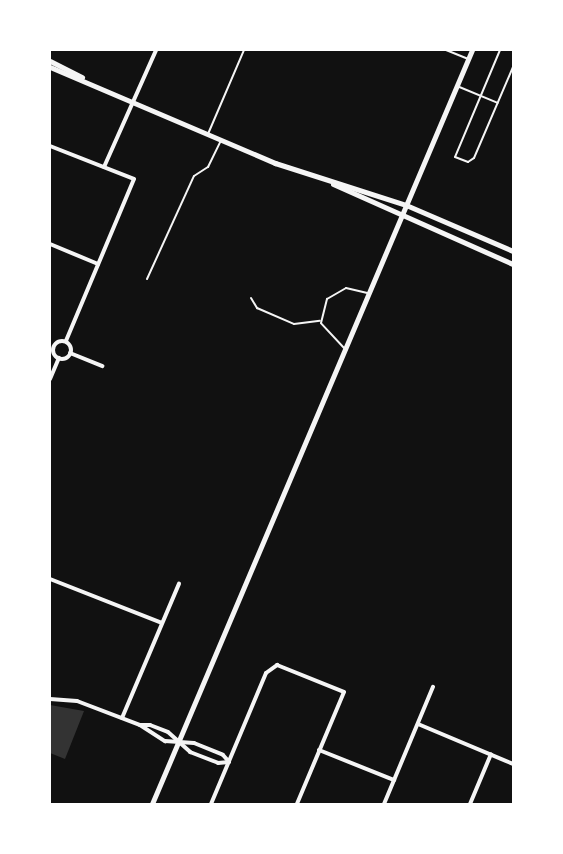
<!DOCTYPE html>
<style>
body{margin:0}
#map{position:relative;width:563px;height:854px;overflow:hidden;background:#111;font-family:"Noto Sans",sans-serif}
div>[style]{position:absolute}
.water>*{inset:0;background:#333}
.service>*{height:2px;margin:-1px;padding:0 1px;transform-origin:1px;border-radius:1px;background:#f5f5f5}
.minor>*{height:4px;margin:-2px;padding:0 2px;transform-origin:2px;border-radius:2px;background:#f5f5f5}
.minor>.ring{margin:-2px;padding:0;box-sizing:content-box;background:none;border:4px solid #f5f5f5;border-radius:50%}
.tertiary>*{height:4.5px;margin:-2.25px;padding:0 2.25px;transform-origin:2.25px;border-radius:2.25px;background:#f5f5f5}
.secondary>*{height:5px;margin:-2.5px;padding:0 2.5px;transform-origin:2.5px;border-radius:2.5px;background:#f5f5f5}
span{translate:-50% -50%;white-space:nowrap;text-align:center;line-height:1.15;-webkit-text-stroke:5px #fff;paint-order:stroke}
.frame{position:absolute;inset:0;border:51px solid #fff;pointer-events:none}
</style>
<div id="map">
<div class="water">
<i style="clip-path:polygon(50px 705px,84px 711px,65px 759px,50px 753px)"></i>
</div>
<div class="service">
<i style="left:446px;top:50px;width:24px;rotate:22deg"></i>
<i style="left:500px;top:50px;width:116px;rotate:112.8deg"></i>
<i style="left:455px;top:157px;width:14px;rotate:21deg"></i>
<i style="left:468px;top:162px;width:7px;rotate:-34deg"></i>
<i style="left:474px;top:158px;width:99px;rotate:-66.8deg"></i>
<i style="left:457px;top:86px;width:44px;rotate:22.5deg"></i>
<i style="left:208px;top:134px;width:91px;rotate:-66.8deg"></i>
<i style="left:147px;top:279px;width:113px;rotate:-65.5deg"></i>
<i style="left:194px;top:176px;width:17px;rotate:-33deg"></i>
<i style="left:208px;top:167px;width:28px;rotate:-64deg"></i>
<i style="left:251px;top:298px;width:12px;rotate:59deg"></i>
<i style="left:257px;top:308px;width:40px;rotate:23.4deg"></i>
<i style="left:294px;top:324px;width:26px;rotate:-7deg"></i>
<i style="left:345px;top:349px;width:35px;rotate:-133deg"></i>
<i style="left:321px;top:323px;width:25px;rotate:-76deg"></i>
<i style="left:327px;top:299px;width:22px;rotate:-30deg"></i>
<i style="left:346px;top:288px;width:23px;rotate:13deg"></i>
</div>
<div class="minor">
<i style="left:50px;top:146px;width:90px;rotate:21.4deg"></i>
<i style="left:134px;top:179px;width:176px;rotate:112.8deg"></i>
<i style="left:104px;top:167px;width:128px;rotate:-66deg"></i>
<i style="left:50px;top:244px;width:52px;rotate:22.6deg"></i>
<i class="ring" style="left:53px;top:341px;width:14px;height:14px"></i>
<i style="left:70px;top:353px;width:35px;rotate:22deg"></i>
<i style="left:50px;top:379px;width:23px;rotate:-67deg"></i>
<i style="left:50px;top:579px;width:120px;rotate:21.4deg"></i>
<i style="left:50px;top:699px;width:27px;rotate:4deg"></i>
<i style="left:77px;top:701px;width:67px;rotate:20.9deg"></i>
<i style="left:140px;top:725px;width:10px"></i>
<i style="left:150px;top:725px;width:19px;rotate:21deg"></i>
<i style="left:168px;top:732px;width:30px;rotate:42deg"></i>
<i style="left:190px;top:752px;width:30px;rotate:21deg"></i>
<i style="left:218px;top:763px;width:11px;rotate:-5deg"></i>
<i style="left:122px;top:718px;width:146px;rotate:-67deg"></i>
<i style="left:418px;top:724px;width:103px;rotate:22.8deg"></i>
<i style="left:140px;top:725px;width:30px;rotate:33deg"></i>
<i style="left:165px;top:741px;width:29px;rotate:4deg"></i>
<i style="left:194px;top:743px;width:31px;rotate:22deg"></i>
<i style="left:223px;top:755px;width:9px;rotate:49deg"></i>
<i style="left:319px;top:750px;width:81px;rotate:21.8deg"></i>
<i style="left:211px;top:804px;width:142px;rotate:-67.2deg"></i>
<i style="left:266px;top:673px;width:14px;rotate:-36deg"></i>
<i style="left:277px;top:665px;width:72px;rotate:21.9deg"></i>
<i style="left:344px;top:692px;width:121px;rotate:112.8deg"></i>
<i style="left:384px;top:804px;width:127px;rotate:-67.3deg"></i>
<i style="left:470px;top:804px;width:54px;rotate:-67.2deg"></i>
</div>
<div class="tertiary">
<i style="left:152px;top:804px;width:819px;rotate:-67deg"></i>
</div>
<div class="secondary">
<i style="left:50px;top:61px;width:36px;rotate:27deg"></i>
<i style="left:50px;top:67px;width:245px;rotate:23.1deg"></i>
<i style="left:275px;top:163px;width:138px;rotate:17.8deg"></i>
<i style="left:406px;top:205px;width:116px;rotate:23.3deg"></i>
<i style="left:333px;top:184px;width:197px;rotate:24deg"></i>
</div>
<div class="frame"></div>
</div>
